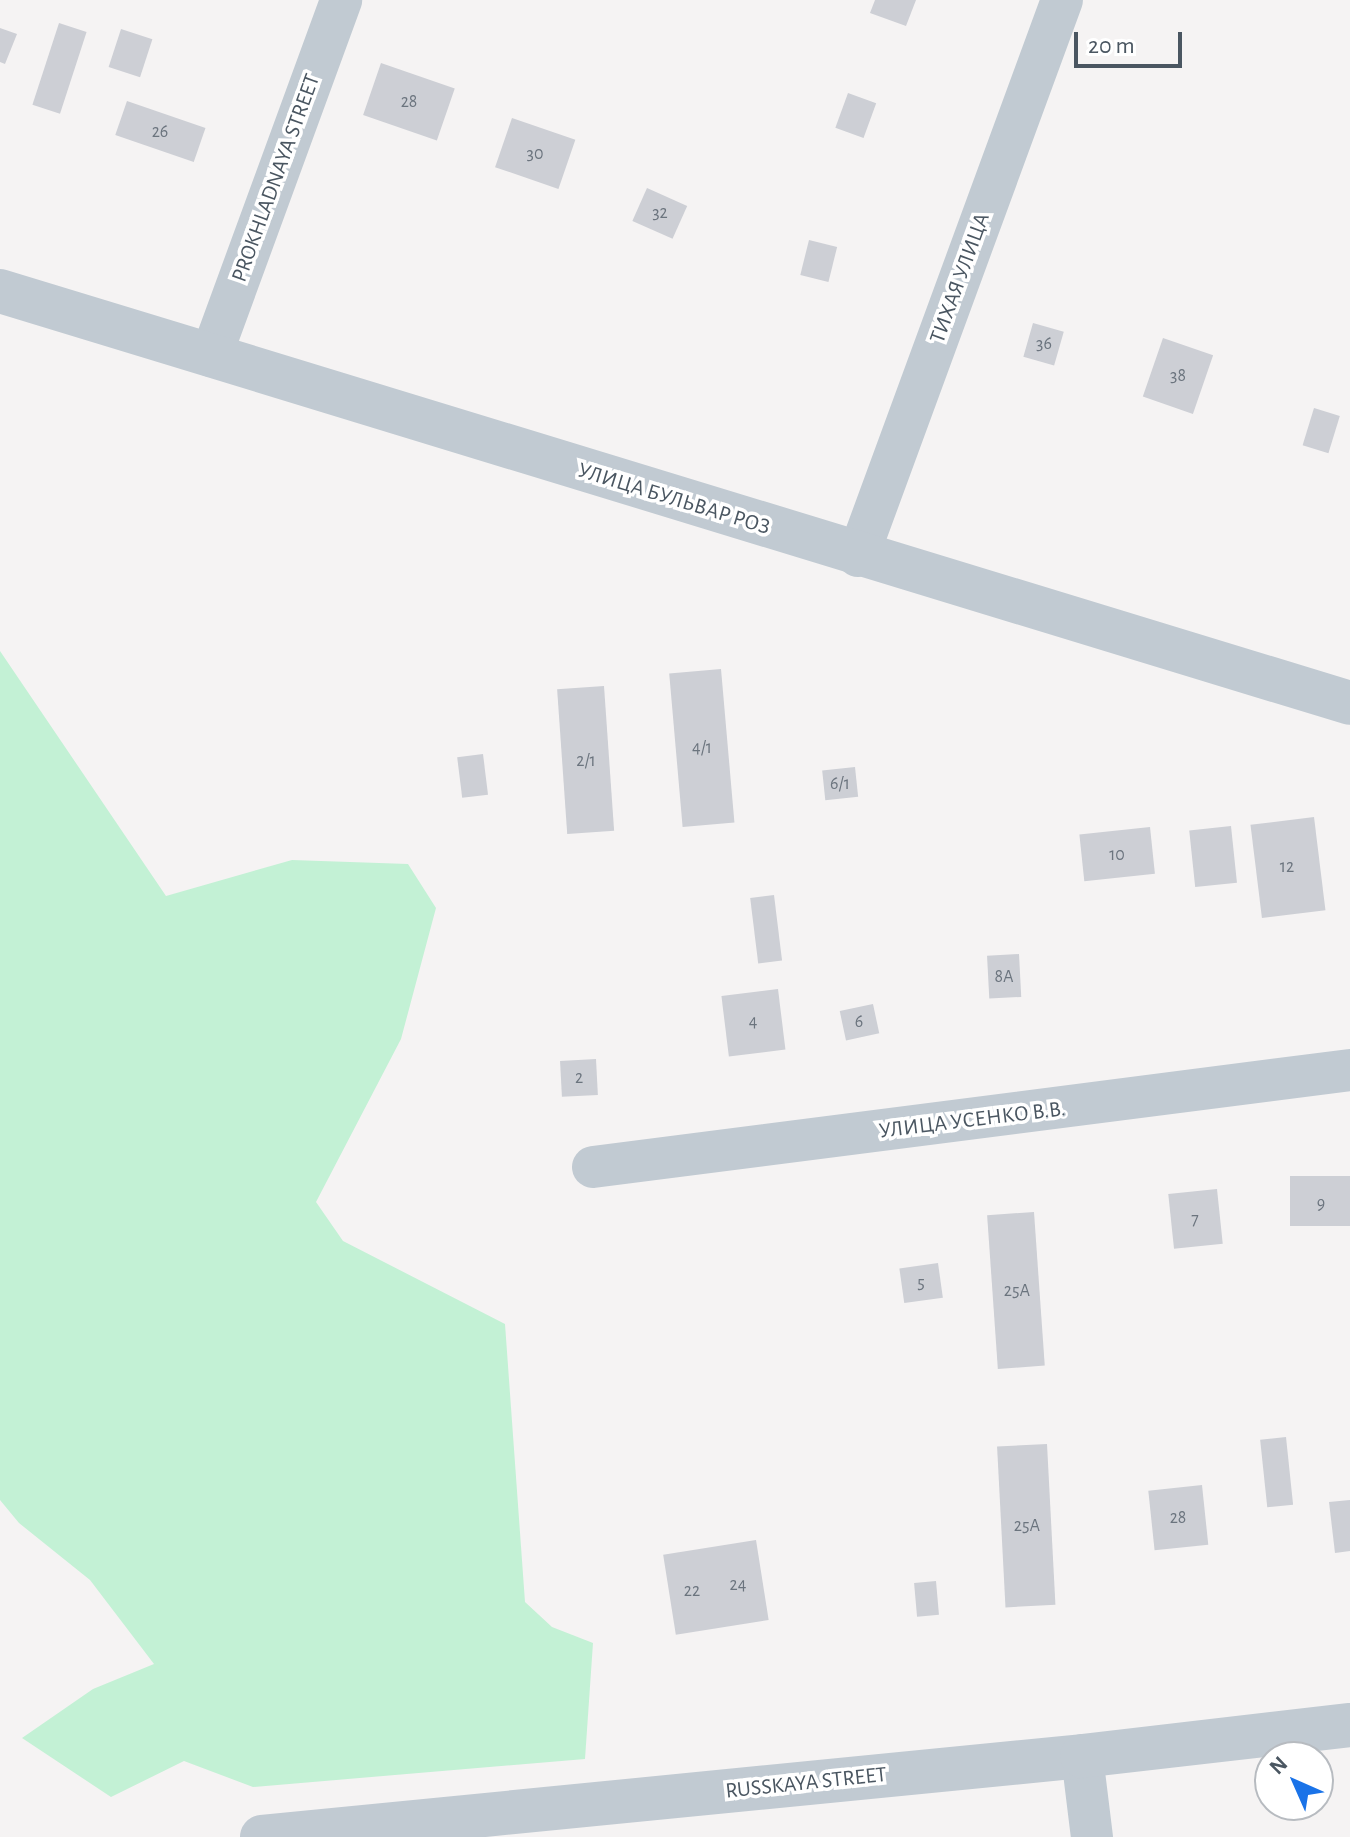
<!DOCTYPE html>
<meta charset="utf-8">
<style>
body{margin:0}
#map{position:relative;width:1350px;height:1837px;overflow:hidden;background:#f5f3f3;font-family:"Alegreya Sans",sans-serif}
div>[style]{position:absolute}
.green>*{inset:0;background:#c3f1d5}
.building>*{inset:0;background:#cdcfd5;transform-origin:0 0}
.minor>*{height:42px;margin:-21px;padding:0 21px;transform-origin:21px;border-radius:21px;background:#c1cad2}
.tertiary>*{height:44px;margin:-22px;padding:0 22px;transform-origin:22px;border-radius:22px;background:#c1cad2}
span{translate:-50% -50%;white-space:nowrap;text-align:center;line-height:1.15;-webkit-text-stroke:7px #fff;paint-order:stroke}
.number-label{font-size:18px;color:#6b747e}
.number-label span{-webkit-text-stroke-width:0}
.street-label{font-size:22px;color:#4a5661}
.north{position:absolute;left:1254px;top:1741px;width:80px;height:80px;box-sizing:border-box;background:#fff;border:2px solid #b7bbc0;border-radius:50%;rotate:315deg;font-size:22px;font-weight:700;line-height:32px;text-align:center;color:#4a5661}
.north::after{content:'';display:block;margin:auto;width:28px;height:36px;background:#1a73e8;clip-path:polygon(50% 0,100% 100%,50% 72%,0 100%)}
.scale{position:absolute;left:1074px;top:32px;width:108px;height:36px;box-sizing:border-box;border:4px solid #4a5661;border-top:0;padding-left:10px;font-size:24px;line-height:28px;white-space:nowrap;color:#4a5661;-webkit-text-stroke:6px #fff;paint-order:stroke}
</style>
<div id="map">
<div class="green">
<i style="clip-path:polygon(0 651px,166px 896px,292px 860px,408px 864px,436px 908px,401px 1039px,316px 1202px,343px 1241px,505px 1324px,525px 1602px,552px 1627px,593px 1643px,585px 1759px,253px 1787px,184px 1761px,111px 1797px,22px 1738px,93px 1689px,154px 1664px,90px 1580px,19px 1523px,0 1500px)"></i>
</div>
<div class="building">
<i style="clip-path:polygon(875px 0,916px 0,906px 26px,870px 13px)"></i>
<i style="left:59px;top:23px;width:29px;height:86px;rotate:18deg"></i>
<i style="clip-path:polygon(0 28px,17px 34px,5px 64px,0 62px)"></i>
<i style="left:121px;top:29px;width:33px;height:40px;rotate:18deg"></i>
<i style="left:381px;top:63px;width:78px;height:55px;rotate:19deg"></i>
<i style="left:848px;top:93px;width:30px;height:37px;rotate:20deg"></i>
<i style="left:127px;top:101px;width:83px;height:36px;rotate:19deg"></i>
<i style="left:512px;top:118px;width:67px;height:52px;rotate:19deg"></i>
<i style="left:647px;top:188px;width:44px;height:36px;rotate:24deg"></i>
<i style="left:809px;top:240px;width:29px;height:36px;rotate:14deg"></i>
<i style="left:1033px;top:323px;width:32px;height:35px;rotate:16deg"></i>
<i style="left:1163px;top:338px;width:53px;height:62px;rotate:19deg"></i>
<i style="left:1314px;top:408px;width:27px;height:39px;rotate:17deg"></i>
<i style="left:721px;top:669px;width:154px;height:52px;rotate:85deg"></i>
<i style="left:604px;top:686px;width:145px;height:47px;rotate:86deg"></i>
<i style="left:483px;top:754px;width:41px;height:26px;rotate:83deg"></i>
<i style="left:855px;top:767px;width:30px;height:33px;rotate:84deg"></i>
<i style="left:1314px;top:817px;width:94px;height:64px;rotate:83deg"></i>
<i style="left:1231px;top:826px;width:57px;height:42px;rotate:84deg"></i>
<i style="left:1150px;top:827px;width:47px;height:71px;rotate:84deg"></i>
<i style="left:774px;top:895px;width:66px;height:24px;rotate:83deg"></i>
<i style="left:1019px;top:954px;width:43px;height:32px;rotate:87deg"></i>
<i style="left:778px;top:989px;width:61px;height:57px;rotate:83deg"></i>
<i style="left:873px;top:1004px;width:30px;height:34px;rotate:78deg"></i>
<i style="left:596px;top:1059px;width:36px;height:36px;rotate:87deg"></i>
<i style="left:1350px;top:1176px;width:50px;height:60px;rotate:90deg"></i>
<i style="left:1217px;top:1189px;width:55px;height:49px;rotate:84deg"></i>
<i style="left:1034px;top:1212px;width:154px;height:47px;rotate:86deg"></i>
<i style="left:938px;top:1263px;width:35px;height:39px;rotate:82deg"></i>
<i style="left:1286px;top:1437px;width:68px;height:26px;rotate:84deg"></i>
<i style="left:1047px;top:1444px;width:161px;height:50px;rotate:87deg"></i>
<i style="left:1202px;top:1485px;width:60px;height:54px;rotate:84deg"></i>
<i style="clip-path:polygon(1350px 1500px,1350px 1551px,1335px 1553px,1329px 1502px)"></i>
<i style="left:756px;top:1540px;width:81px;height:94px;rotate:81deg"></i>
<i style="left:936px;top:1581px;width:34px;height:22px;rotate:85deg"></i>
</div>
<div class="minor">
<i style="left:211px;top:356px;width:379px;rotate:-69.9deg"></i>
<i style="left:858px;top:556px;width:592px;rotate:-69.85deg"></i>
<i style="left:593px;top:1167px;width:763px;rotate:-7.3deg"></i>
<i style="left:1082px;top:1756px;width:82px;rotate:83deg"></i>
</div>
<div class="tertiary">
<i style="left:0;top:291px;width:1411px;rotate:16.97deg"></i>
<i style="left:262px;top:1837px;width:824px;rotate:-5.64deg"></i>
<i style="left:1082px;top:1756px;width:270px;rotate:-6.6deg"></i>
</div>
<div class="number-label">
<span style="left:409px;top:102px">28</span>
<span style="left:160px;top:132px">26</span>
<span style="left:535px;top:154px">30</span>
<span style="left:660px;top:213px">32</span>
<span style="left:1044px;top:344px">36</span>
<span style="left:1178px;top:376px">38</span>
<span style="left:702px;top:748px">4/1</span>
<span style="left:586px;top:761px">2/1</span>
<span style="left:840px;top:784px">6/1</span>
<span style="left:1117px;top:855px">10</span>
<span style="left:1287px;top:867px">12</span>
<span style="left:1004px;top:977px">8А</span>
<span style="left:753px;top:1022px">4</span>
<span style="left:859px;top:1022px">6</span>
<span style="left:579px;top:1078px">2</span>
<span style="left:1321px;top:1204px">9</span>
<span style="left:1195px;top:1220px">7</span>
<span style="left:921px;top:1283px">5</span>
<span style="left:1017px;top:1291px">25А</span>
<span style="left:1178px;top:1518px">28</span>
<span style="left:1027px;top:1526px">25А</span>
<span style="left:738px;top:1585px">24</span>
<span style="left:692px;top:1591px">22</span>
</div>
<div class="street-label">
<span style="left:276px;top:178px;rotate:-70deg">PROKHLADNAYA STREET</span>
<span style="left:960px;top:278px;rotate:-70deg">ТИХАЯ УЛИЦА</span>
<span style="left:674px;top:499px;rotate:17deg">УЛИЦА БУЛЬВАР РОЗ</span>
<span style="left:972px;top:1120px;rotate:-7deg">УЛИЦА УСЕНКО В.В.</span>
<span style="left:806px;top:1783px;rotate:-6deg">RUSSKAYA STREET</span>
</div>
<div class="north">N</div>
<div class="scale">20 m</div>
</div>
